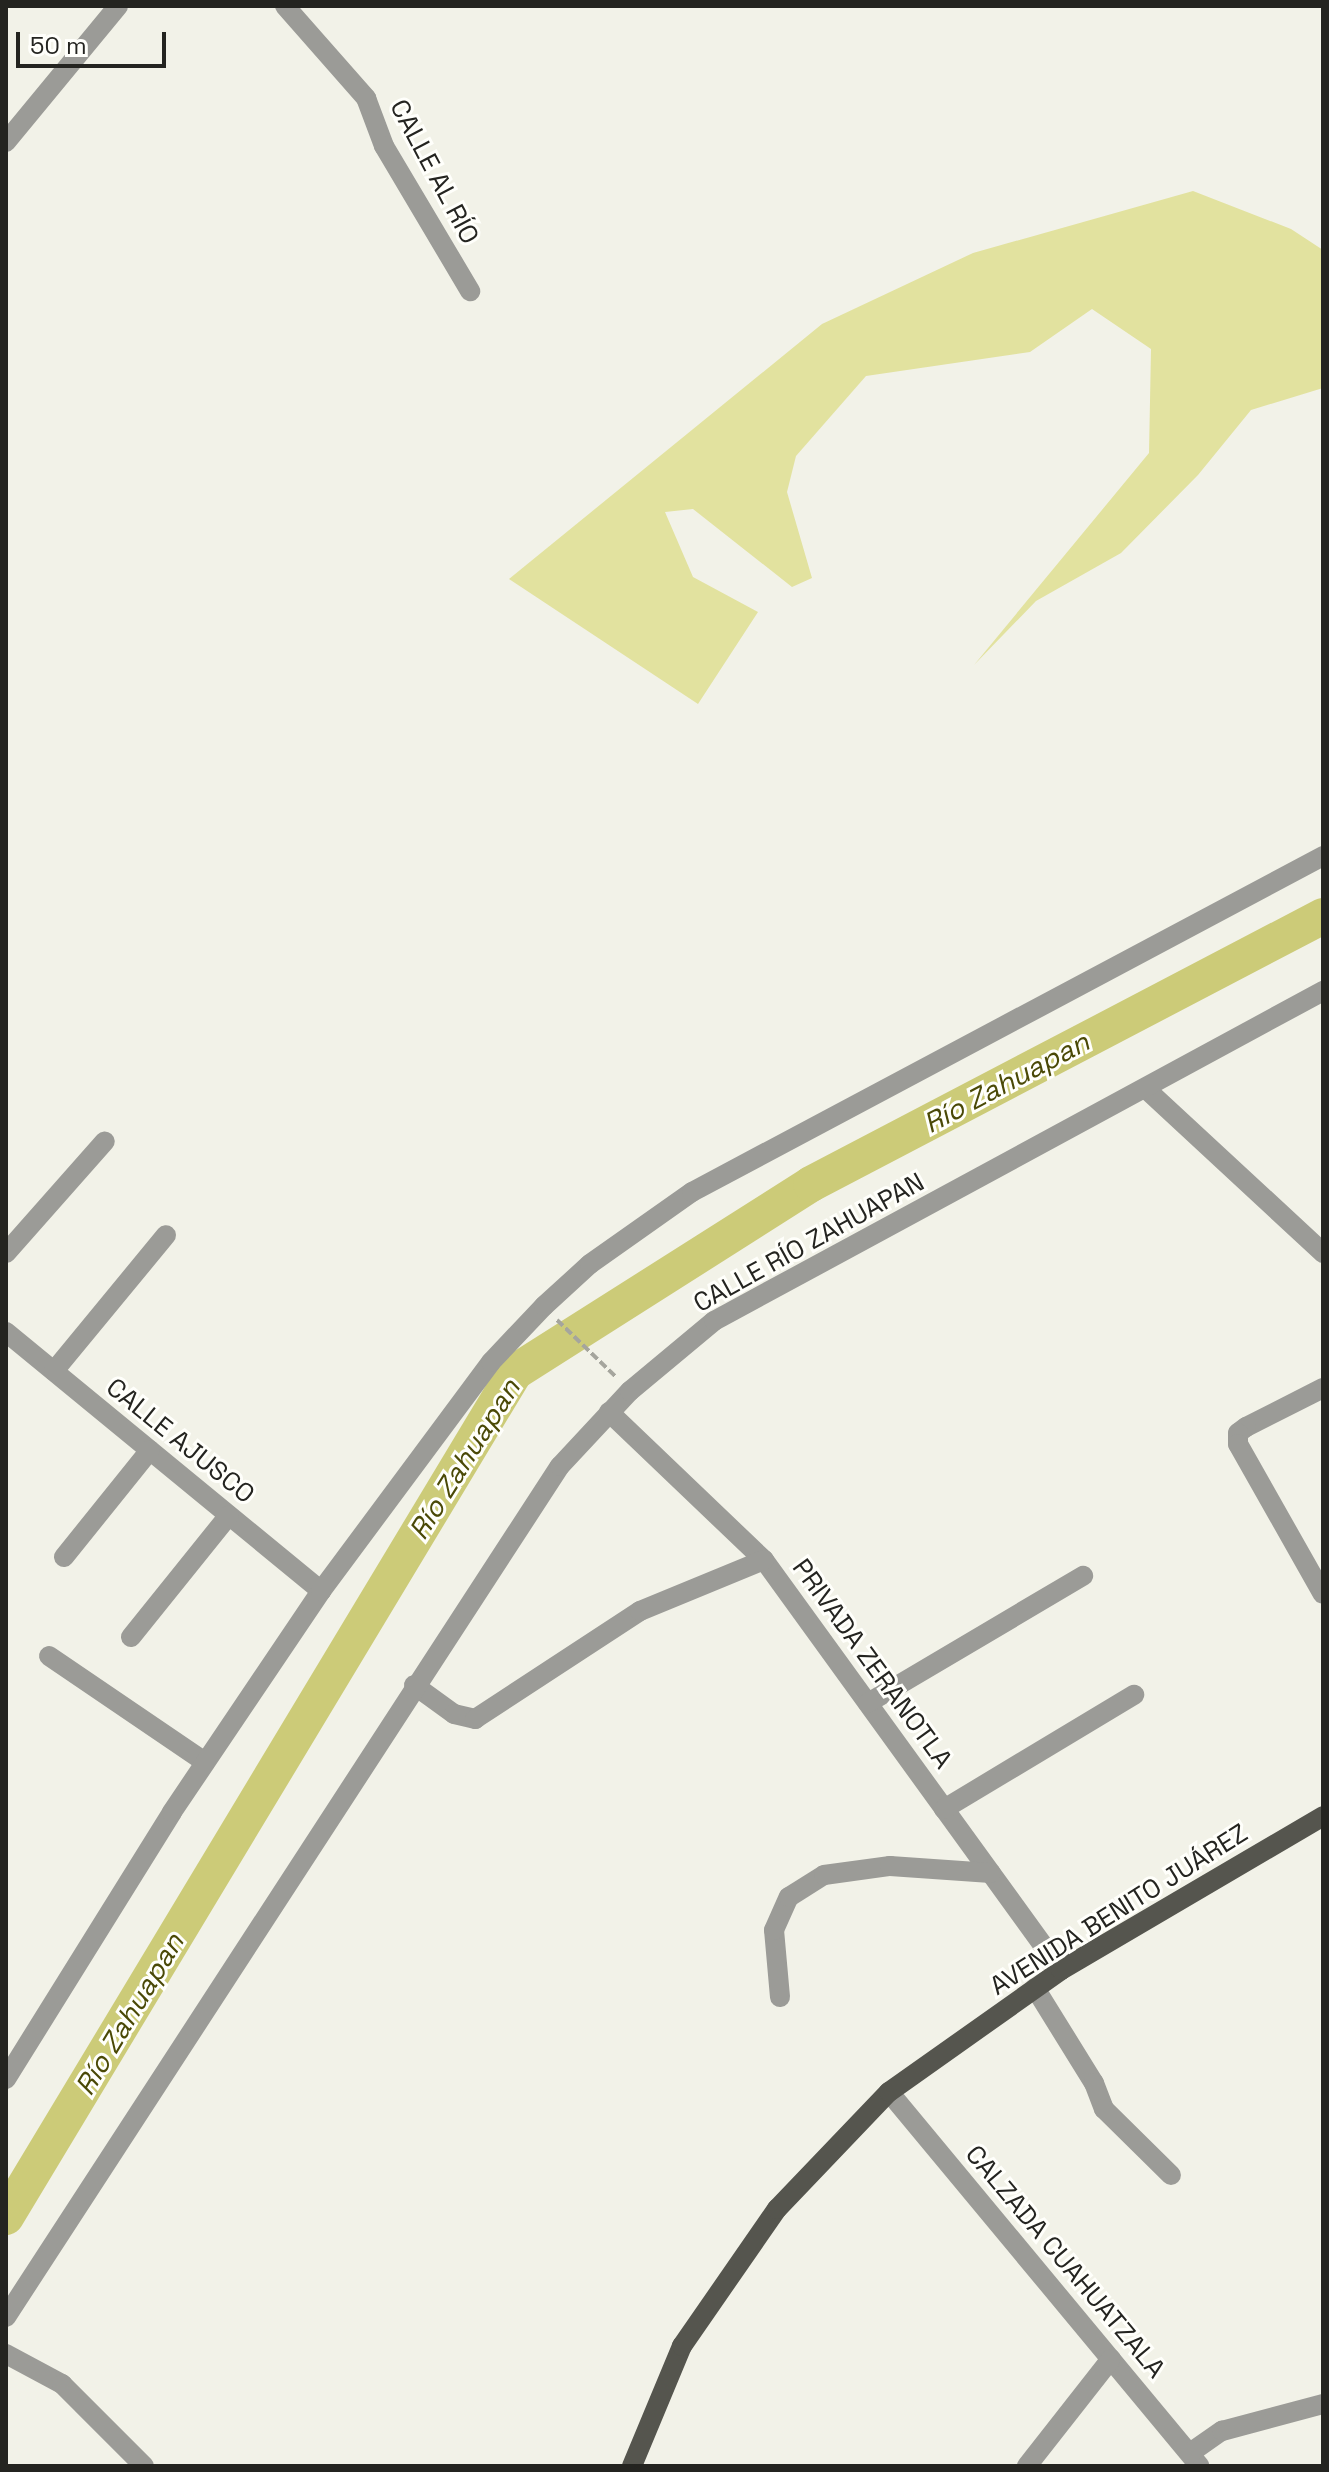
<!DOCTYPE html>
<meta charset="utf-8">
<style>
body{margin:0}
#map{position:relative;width:1329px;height:2472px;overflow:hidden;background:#f2f2e8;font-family:"Space Grotesk",sans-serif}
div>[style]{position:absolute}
.green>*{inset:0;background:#e2e29f}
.river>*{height:36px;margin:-18px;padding:0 18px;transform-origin:18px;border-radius:18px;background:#cccb78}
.path>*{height:4px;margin-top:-2px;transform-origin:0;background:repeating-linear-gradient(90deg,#a5a59d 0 8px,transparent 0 12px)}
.minor>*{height:20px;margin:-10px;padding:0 10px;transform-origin:10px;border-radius:10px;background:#9b9b97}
.major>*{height:20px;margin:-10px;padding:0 10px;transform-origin:10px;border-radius:10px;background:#55554e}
span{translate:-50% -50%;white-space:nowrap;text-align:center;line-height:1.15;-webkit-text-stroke:6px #fffffb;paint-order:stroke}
.street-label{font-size:26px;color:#242420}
.water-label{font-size:28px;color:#4a4906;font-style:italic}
.frame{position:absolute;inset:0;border:8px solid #242420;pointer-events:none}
.scale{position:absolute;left:16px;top:32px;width:150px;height:36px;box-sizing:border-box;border:4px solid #242420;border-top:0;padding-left:10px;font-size:24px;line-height:28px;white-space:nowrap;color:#242420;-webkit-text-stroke:6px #fffffb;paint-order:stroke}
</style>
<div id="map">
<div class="green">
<i style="clip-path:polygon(1193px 191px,1291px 229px,1323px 250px,1323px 388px,1251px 410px,1198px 475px,1121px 553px,1036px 601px,974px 665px,1149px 453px,1151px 349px,1092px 309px,1030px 352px,866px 376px,796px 456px,787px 492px,812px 578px,792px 587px,693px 509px,665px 512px,693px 577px,758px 612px,698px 704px,509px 579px,822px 324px,973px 253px)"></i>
</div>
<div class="river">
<i style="left:6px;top:2217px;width:986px;rotate:-58.94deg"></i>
<i style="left:515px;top:1372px;width:351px;rotate:-32.4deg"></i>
<i style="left:811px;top:1184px;width:578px;rotate:-27.63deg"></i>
</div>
<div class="path">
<i style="left:557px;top:1320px;width:83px;rotate:44deg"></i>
</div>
<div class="minor">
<i style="left:285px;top:6px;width:123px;rotate:48.6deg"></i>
<i style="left:366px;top:98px;width:51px;rotate:69.4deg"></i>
<i style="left:384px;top:146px;width:169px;rotate:59.3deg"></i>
<i style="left:6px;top:142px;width:176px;rotate:-50.5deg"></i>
<i style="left:1145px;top:1088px;width:243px;rotate:42.8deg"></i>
<i style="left:6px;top:1253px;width:149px;rotate:-48.5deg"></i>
<i style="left:6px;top:1332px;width:408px;rotate:39.4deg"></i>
<i style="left:54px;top:1371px;width:176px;rotate:-50.5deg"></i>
<i style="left:1323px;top:1388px;width:86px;rotate:153.1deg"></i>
<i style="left:1246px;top:1427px;width:10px;rotate:143deg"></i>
<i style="left:1238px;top:1433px;width:11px;rotate:90deg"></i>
<i style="left:1238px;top:1444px;width:172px;rotate:60.5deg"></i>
<i style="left:609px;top:1412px;width:214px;rotate:43.7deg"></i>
<i style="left:764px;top:1560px;width:506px;rotate:54.08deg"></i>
<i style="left:64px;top:1557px;width:137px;rotate:-51.2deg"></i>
<i style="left:131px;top:1637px;width:156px;rotate:-51.2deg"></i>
<i style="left:49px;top:1656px;width:189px;rotate:34.2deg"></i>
<i style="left:414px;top:1685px;width:49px;rotate:35.9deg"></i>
<i style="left:454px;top:1714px;width:22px;rotate:13deg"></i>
<i style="left:475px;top:1719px;width:197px;rotate:-33.2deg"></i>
<i style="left:640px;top:1611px;width:134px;rotate:-22.4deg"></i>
<i style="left:868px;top:1703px;width:250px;rotate:-30.6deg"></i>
<i style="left:944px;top:1809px;width:222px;rotate:-31deg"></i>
<i style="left:1035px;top:1988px;width:112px;rotate:58.2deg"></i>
<i style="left:1094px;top:2083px;width:28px;rotate:69deg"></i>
<i style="left:1104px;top:2109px;width:94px;rotate:44.6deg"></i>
<i style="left:780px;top:1997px;width:67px;rotate:-95.1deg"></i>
<i style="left:774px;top:1930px;width:36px;rotate:-66deg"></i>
<i style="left:789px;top:1897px;width:41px;rotate:-32.2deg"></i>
<i style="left:824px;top:1875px;width:67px;rotate:-7.8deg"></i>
<i style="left:890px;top:1866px;width:101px;rotate:4deg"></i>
<i style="left:6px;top:2079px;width:314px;rotate:-58.1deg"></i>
<i style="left:172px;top:1812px;width:267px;rotate:-56deg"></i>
<i style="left:321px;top:1591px;width:285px;rotate:-53.4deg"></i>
<i style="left:491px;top:1362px;width:77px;rotate:-46.6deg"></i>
<i style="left:544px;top:1306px;width:62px;rotate:-42.4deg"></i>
<i style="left:590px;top:1264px;width:125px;rotate:-35.2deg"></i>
<i style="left:692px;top:1192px;width:715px;rotate:-28.03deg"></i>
<i style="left:889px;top:2092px;width:486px;rotate:50.3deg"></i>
<i style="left:6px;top:2317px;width:1015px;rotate:-56.94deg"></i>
<i style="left:560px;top:1466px;width:103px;rotate:-47deg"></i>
<i style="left:630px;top:1391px;width:109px;rotate:-39.8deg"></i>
<i style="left:714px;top:1321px;width:693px;rotate:-28.45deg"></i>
<i style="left:6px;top:2354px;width:64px;rotate:28.2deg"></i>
<i style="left:62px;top:2384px;width:116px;rotate:45deg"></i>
<i style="left:1190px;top:2453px;width:39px;rotate:-35deg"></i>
<i style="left:1222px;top:2431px;width:105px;rotate:-15deg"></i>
<i style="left:1027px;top:2466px;width:136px;rotate:-51.9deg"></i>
</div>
<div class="major">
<i style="left:632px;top:2466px;width:130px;rotate:-67.4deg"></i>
<i style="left:682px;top:2346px;width:167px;rotate:-55.3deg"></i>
<i style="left:777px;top:2209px;width:162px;rotate:-46.3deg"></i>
<i style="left:889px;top:2092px;width:211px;rotate:-35.3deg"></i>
<i style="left:1061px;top:1970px;width:304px;rotate:-30.4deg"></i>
</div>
<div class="street-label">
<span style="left:434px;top:172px;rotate:62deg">CALLE AL RÍO</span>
<span style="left:809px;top:1243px;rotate:-29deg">CALLE RÍO ZAHUAPAN</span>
<span style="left:180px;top:1441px;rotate:39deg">CALLE AJUSCO</span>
<span style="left:872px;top:1664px;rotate:54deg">PRIVADA ZERANOTLA</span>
<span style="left:1119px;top:1910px;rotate:-32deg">AVENIDA BENITO JUÁREZ</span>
<span style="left:1065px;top:2262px;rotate:50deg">CALZADA CUAHUATZALA</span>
</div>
<div class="water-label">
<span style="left:1006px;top:1082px;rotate:-28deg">Río Zahuapan</span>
<span style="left:464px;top:1459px;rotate:-58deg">Río Zahuapan</span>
<span style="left:129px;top:2014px;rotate:-59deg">Río Zahuapan</span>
</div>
<div class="frame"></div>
<div class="scale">50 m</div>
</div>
